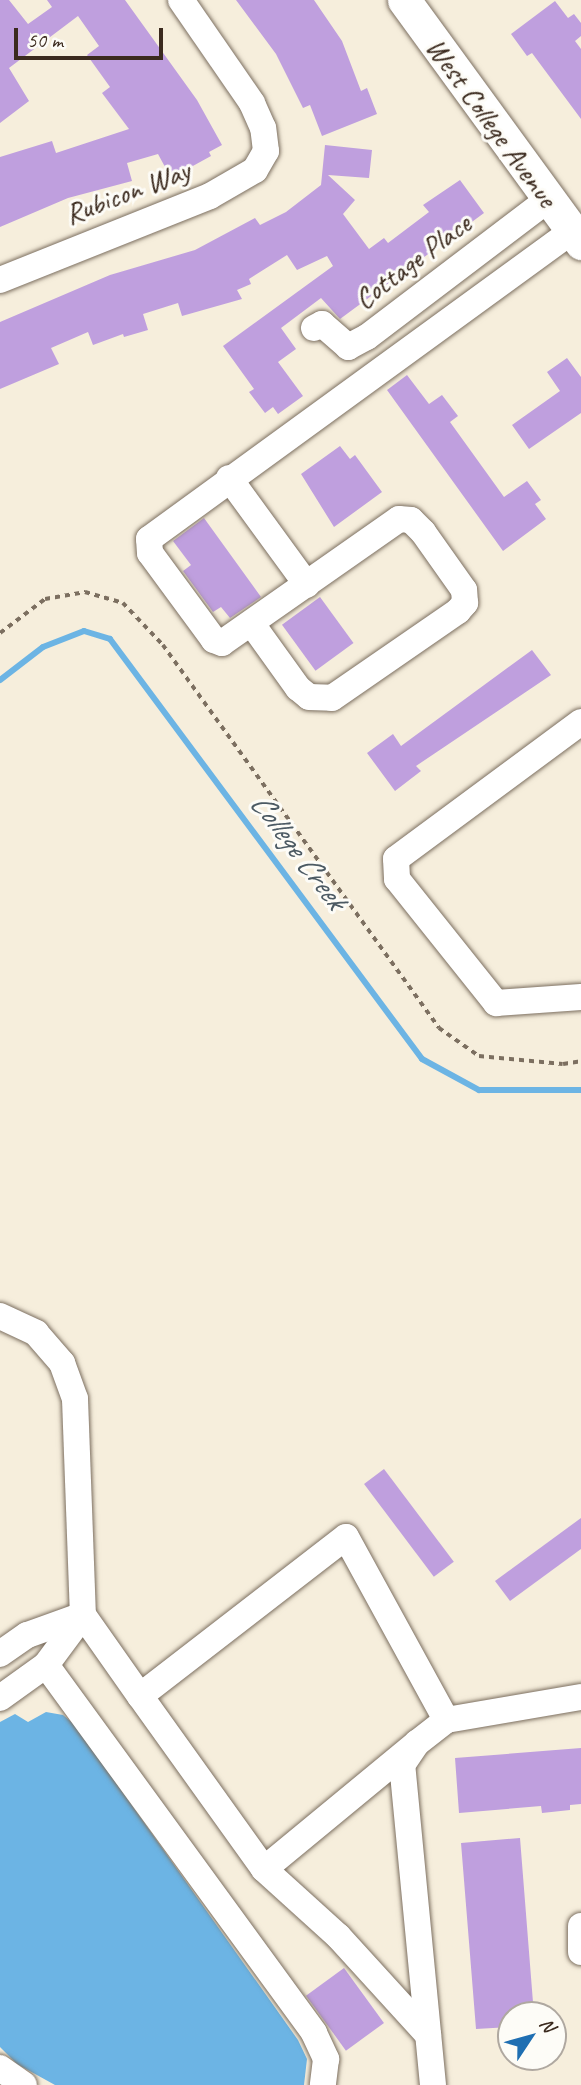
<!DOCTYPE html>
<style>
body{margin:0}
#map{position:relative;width:581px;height:2085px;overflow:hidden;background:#f6eedc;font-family:Caveat,sans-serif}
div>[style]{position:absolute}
.water>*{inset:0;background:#6cb4e4}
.stream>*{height:6px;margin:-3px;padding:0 3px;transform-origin:3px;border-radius:3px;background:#6cb4e4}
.building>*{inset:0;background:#bf9fde;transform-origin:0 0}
.path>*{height:3.5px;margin-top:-1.75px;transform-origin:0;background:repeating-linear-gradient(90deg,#7c6f60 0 5px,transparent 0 10px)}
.roads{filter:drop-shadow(0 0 2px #7c6f60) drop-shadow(0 0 2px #7c6f60)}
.minor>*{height:26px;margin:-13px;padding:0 13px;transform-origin:13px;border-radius:13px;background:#fff}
.major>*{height:33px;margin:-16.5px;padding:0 16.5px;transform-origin:16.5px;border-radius:16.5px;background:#fff}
span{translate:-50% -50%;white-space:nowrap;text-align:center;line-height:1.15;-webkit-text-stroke:6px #fdfcf7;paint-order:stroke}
.street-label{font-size:30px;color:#3b2a1e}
.water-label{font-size:32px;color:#4c5a63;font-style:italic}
.north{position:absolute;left:497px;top:2001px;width:70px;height:70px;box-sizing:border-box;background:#fdfcf7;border:2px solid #afa8a0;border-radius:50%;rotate:54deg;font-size:19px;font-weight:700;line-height:28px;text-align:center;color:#3b2a1e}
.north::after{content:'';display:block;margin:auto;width:24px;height:32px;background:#1f6fb2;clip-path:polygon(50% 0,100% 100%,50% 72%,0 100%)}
.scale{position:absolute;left:14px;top:28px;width:149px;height:32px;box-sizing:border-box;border:4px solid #3b2a1e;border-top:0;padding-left:9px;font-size:21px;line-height:24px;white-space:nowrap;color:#3b2a1e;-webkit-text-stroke:5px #fdfcf7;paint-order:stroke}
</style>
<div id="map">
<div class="water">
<i style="clip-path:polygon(46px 1712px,63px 1715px,75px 1725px,298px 2040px,307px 2059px,304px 2085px,55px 2085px,17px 2064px,0 2047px,0 1722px,15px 1714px,28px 1722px)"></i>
</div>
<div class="stream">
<i style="left:0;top:680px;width:54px;rotate:-37.5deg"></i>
<i style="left:43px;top:647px;width:44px;rotate:-21.3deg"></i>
<i style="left:84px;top:631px;width:27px;rotate:17deg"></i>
<i style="left:110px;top:639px;width:523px;rotate:53.39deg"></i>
<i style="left:422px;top:1059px;width:65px;rotate:28.5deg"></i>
<i style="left:479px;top:1090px;width:102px"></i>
</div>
<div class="building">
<i style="clip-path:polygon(0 0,9px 0,28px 24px,52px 7px,47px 0,125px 0,197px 100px,222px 145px,209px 152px,211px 156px,171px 178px,158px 154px,127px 163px,132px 181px,68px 198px,0 227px,0 157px,52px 141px,56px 153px,129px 129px,102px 93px,110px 87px,87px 55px,99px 46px,78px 16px,9px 68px,29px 101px,0 123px)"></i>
<i style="clip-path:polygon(236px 0,314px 0,342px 41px,361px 91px,367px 88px,377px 114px,322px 136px,310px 105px,303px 108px,276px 54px)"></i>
<i style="clip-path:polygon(555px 1px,568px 18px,574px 14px,581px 23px,581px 36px,575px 41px,581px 49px,581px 119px,532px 53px,527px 56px,511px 34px)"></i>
<i style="clip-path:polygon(325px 145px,372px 150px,369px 178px,328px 175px,355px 200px,343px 214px,369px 249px,384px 238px,388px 243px,429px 212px,423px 205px,460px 180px,484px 213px,340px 319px,321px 298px,281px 328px,296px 349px,278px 362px,303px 396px,278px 414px,273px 407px,265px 413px,249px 392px,254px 389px,223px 346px,333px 266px,327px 256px,297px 270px,287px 255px,249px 279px,251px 284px,237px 290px,242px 299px,182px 316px,178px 303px,143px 314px,148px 330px,124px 337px,123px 334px,93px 345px,88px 332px,51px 348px,59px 364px,0 389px,0 322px,110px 275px,195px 250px,255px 218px,260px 225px,286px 212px,321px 185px)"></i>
<i style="clip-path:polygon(567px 358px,581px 377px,581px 413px,529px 449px,512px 425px,560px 391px,547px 372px)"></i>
<i style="clip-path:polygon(407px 375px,429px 404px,442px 395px,458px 416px,450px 422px,504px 497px,527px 481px,541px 500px,535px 504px,546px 519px,503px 551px,387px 390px)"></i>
<i style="clip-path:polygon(340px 446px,350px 459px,355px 455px,382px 492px,334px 527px,301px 474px)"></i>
<i style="clip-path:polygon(204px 518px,261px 597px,230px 618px,221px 607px,213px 612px,183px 571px,191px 565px,173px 541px)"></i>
<i style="left:320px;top:597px;width:57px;height:47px;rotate:54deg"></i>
<i style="clip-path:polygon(532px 650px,551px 675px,416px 766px,421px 771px,395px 791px,367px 753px,393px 734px,401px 746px)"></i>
<i style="left:384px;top:1469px;width:116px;height:25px;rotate:53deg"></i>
<i style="clip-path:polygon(581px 1518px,581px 1549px,510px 1601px,495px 1581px)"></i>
<i style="clip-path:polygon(581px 1748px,581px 1804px,570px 1805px,570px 1810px,542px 1813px,541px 1806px,459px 1813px,455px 1758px)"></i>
<i style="clip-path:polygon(520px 1838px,534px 2015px,511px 2015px,511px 2027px,476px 2029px,461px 1843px)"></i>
<i style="left:344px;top:1968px;width:68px;height:47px;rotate:54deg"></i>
</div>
<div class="path">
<i style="left:0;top:633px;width:56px;rotate:-37.1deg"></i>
<i style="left:45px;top:599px;width:41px;rotate:-9.9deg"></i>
<i style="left:85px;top:592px;width:40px;rotate:16deg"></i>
<i style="left:123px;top:603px;width:58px;rotate:46.4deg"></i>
<i style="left:163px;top:645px;width:472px;rotate:54.2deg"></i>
<i style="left:439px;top:1028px;width:49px;rotate:35deg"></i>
<i style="left:479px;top:1056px;width:84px;rotate:5.4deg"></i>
<i style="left:563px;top:1064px;width:18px;rotate:-9deg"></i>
</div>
<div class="roads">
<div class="minor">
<i style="left:0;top:280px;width:226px;rotate:-21.8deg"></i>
<i style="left:210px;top:196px;width:52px;rotate:-30deg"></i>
<i style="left:255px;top:170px;width:22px;rotate:-60deg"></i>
<i style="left:266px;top:151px;width:23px;rotate:-97deg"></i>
<i style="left:263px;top:128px;width:27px;rotate:-114deg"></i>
<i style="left:252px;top:103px;width:125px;rotate:-124.6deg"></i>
<i style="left:314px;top:328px;width:9px;rotate:-27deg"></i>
<i style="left:322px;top:324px;width:35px;rotate:41deg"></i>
<i style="left:348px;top:347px;width:21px;rotate:-28deg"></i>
<i style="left:367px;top:337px;width:228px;rotate:-37.2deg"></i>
<i style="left:229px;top:478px;width:132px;rotate:53.9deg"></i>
<i style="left:252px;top:624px;width:79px;rotate:54.3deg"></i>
<i style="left:298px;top:688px;width:14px;rotate:39deg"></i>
<i style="left:309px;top:697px;width:23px;rotate:2deg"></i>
<i style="left:332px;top:698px;width:153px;rotate:-34.6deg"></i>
<i style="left:458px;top:611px;width:11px;rotate:-49deg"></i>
<i style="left:465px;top:603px;width:13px;rotate:-94deg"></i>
<i style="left:464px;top:590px;width:71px;rotate:-125.3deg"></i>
<i style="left:423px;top:532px;width:17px;rotate:-135deg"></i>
<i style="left:411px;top:520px;width:12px;rotate:-175deg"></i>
<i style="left:399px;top:519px;width:216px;rotate:145deg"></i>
<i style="left:222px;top:643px;width:9px;rotate:-159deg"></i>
<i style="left:214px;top:640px;width:108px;rotate:-126.3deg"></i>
<i style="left:150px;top:553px;width:14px;rotate:-94deg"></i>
<i style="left:149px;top:539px;width:523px;rotate:-36.06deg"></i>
<i style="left:581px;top:722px;width:230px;rotate:143.5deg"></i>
<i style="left:396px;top:859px;width:20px;rotate:87deg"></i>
<i style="left:397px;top:879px;width:159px;rotate:51.4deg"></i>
<i style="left:496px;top:1003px;width:85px;rotate:-4deg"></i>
<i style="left:0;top:1316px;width:40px;rotate:25deg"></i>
<i style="left:36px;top:1333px;width:40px;rotate:49deg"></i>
<i style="left:62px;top:1363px;width:38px;rotate:70deg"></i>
<i style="left:75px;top:1399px;width:216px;rotate:87.9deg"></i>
<i style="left:83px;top:1615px;width:59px;rotate:160.3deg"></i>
<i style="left:27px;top:1635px;width:33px;rotate:145deg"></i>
<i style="left:46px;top:1665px;width:455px;rotate:53.9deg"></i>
<i style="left:314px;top:2033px;width:29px;rotate:65deg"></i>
<i style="left:326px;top:2059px;width:26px;rotate:97deg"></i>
<i style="left:0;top:1698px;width:57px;rotate:-35.7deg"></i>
<i style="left:46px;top:1665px;width:62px;rotate:-53.5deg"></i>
<i style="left:83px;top:1615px;width:99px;rotate:54.9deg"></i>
<i style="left:417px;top:1743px;width:198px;rotate:140.5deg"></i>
<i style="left:264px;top:1869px;width:213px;rotate:-125.6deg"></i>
<i style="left:140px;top:1696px;width:260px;rotate:-37.7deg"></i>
<i style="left:346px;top:1537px;width:209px;rotate:61.3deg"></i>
<i style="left:264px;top:1869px;width:100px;rotate:42.2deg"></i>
<i style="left:338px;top:1936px;width:134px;rotate:47.7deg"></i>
<i style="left:581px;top:1926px;width:26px;rotate:90deg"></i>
<i style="left:0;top:2068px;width:29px;rotate:35deg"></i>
<i style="left:433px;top:2085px;width:321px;rotate:-95.5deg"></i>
<i style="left:402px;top:1765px;width:27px;rotate:-56deg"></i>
<i style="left:417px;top:1743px;width:37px;rotate:-38deg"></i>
<i style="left:446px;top:1720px;width:137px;rotate:-9.7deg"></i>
</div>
<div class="major">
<i style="left:404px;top:0;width:301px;rotate:53.9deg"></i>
</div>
</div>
<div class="street-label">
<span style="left:492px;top:122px;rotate:54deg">West College Avenue</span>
<span style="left:127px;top:192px;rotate:-21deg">Rubicon Way</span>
<span style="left:412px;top:261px;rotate:-37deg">Cottage Place</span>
</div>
<div class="water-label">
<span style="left:298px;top:851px;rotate:53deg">College Creek</span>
</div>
<div class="north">N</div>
<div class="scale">50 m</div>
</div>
